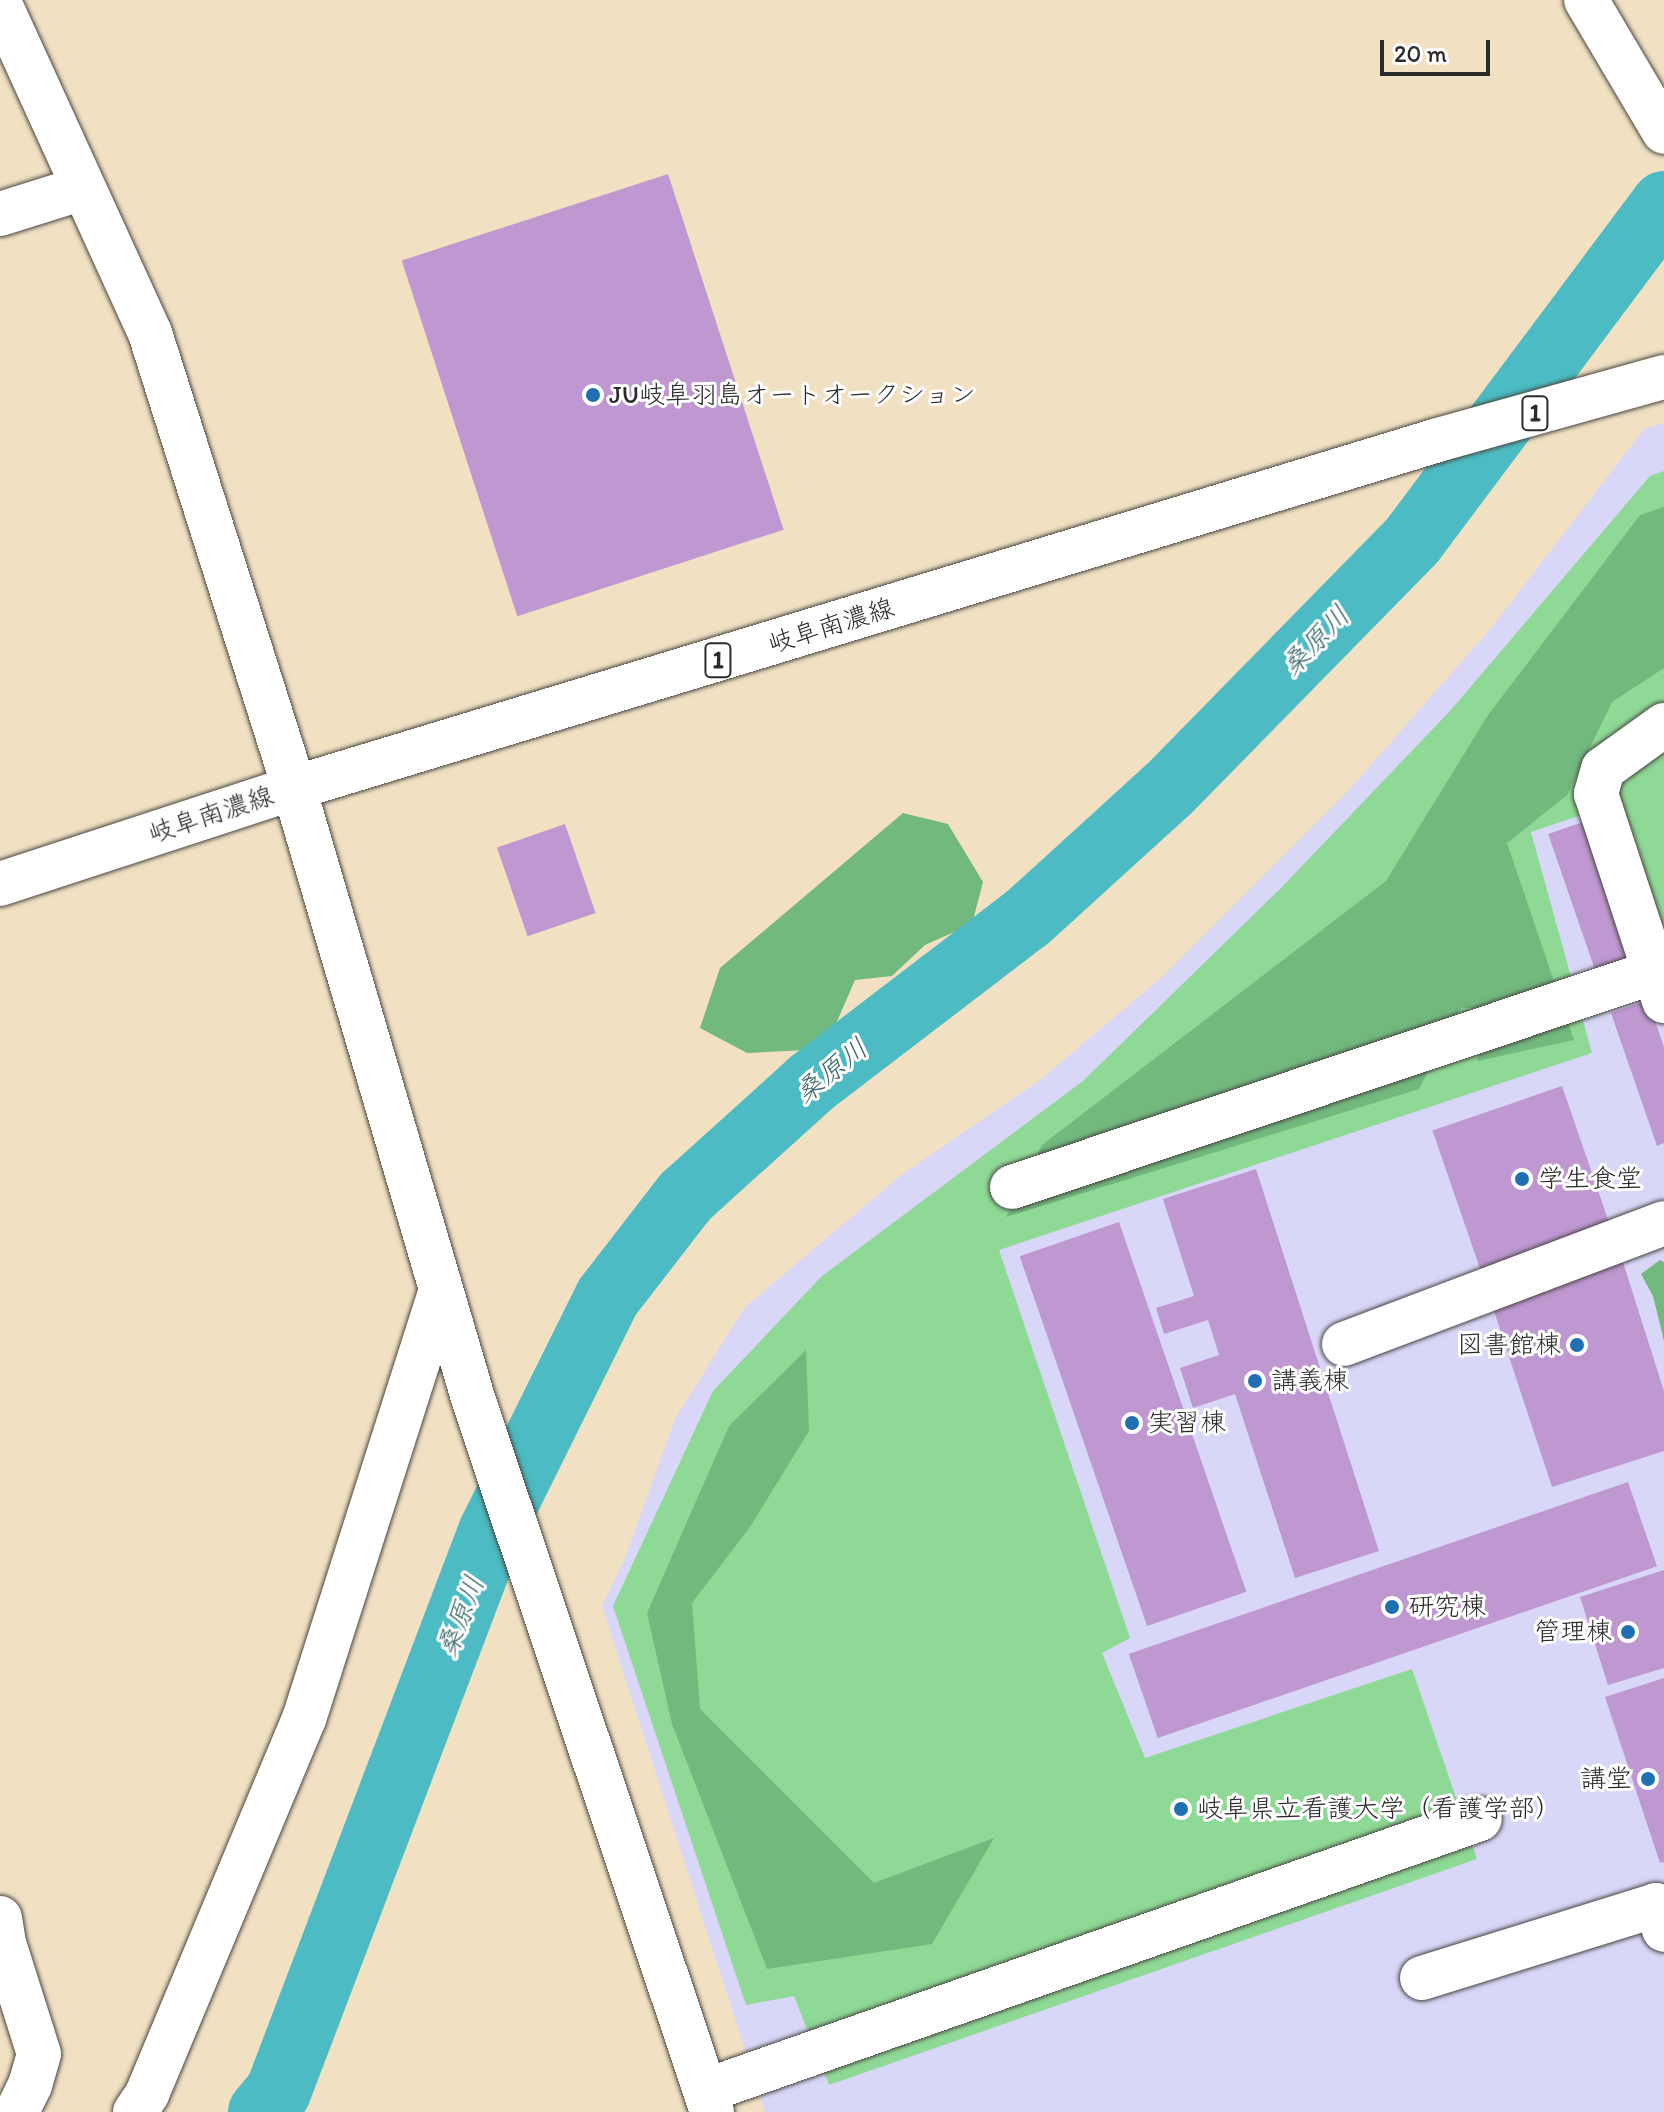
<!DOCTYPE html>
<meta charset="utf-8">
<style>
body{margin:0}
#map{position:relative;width:1664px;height:2112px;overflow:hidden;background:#f1e0c2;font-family:Itim,"Klee One",sans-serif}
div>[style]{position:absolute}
.built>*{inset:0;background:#d8d7f8}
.green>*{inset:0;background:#8ed995}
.forest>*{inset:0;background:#72b97e}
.river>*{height:66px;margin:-33px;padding:0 33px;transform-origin:33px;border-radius:33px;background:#4cbbc3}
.building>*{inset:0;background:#bf98d2;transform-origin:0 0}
.roads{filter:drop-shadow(0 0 2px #494642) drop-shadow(0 0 2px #494642)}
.minor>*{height:44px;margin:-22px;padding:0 22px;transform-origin:22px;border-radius:22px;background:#fff}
.major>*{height:44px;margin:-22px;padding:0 22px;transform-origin:22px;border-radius:22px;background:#fff}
.dots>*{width:22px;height:22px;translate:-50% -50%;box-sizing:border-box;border:4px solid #fff;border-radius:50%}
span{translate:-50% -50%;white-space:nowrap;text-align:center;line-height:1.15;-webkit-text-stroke:6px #fff;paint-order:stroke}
.shield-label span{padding:2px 6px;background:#fff;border:2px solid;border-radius:6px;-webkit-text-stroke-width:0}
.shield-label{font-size:24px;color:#2b2b2b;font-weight:700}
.poi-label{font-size:26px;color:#2b2b2b}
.left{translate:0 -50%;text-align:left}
.right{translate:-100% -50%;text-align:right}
.street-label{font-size:26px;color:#2b2b2b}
.water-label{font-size:28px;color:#386568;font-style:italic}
.scale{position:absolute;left:1380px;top:40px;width:110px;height:36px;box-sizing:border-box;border:4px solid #2b2b2b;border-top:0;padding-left:10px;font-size:24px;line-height:28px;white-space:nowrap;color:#2b2b2b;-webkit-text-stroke:6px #fff;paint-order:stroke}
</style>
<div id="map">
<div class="built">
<i style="clip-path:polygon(1664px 423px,1664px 2112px,765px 2112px,602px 1606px,625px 1558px,675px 1419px,745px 1307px,900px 1176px,1040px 1080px,1162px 977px,1348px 791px,1492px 627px,1644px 429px)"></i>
</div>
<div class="green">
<i style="clip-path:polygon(1664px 471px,1664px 928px,1620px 802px,1531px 832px,1592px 1053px,999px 1250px,1130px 1638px,1102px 1653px,1145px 1758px,1412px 1669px,1477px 1859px,829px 2085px,794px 1996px,746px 2005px,613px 1606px,713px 1391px,822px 1276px,1083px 1081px,1280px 889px,1450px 711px,1650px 476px)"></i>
</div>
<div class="forest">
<i style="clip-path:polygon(1664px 507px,1664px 668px,1612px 702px,1567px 795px,1507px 843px,1574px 1040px,1477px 1061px,1495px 1008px,1461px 1008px,1419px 1089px,1006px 1217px,1042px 1145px,1386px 881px,1488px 715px,1640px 515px)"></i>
<i style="clip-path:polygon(903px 813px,948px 824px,983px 882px,972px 924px,925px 945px,892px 976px,855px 980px,825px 1049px,747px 1053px,700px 1028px,720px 968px)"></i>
<i style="clip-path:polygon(1660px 1260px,1664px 1262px,1664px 1341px,1653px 1296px,1641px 1274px)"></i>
<i style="clip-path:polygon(806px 1350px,809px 1431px,750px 1527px,692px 1603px,700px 1709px,874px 1883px,994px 1838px,932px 1944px,767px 1969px,672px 1724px,647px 1613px,729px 1426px)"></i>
</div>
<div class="river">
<i style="left:261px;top:2112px;width:26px;rotate:-50deg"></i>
<i style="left:278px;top:2092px;width:599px;rotate:-69.18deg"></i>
<i style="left:491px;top:1532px;width:261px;rotate:-63.6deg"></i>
<i style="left:607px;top:1298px;width:128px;rotate:-52.3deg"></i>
<i style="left:685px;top:1197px;width:170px;rotate:-42.1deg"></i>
<i style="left:811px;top:1083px;width:272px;rotate:-37.4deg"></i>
<i style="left:1027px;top:918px;width:192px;rotate:-42.3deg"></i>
<i style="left:1169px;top:789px;width:347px;rotate:-45.6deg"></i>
<i style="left:1412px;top:541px;width:421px;rotate:-53.2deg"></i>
</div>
<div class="building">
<i style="left:668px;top:174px;width:374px;height:280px;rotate:72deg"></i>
<i style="left:1586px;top:821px;width:143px;height:40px;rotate:71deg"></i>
<i style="left:565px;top:824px;width:94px;height:72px;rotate:71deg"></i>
<i style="clip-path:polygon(1648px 1000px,1664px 1047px,1664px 1143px,1657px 1146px,1611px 1013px)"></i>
<i style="left:1562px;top:1086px;width:151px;height:137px;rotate:71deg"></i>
<i style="clip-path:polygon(1256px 1169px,1379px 1551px,1295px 1578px,1235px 1394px,1193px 1408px,1180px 1368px,1219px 1355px,1208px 1320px,1164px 1334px,1156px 1308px,1194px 1296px,1163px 1199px)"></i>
<i style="left:1119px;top:1222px;width:391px;height:105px;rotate:71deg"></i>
<i style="clip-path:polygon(1621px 1256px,1664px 1391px,1664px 1451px,1552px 1487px,1490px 1299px)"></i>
<i style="left:1628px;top:1482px;width:89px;height:528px;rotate:71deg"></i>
<i style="clip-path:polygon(1664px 1570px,1664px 1668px,1608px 1685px,1580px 1597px)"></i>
<i style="clip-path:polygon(1664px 1678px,1664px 1862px,1660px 1863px,1605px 1697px)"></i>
</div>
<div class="roads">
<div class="minor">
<i style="left:1586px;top:0;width:153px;rotate:59.4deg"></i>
<i style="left:0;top:4px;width:362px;rotate:65.5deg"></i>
<i style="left:150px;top:333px;width:477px;rotate:72.4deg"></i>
<i style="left:294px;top:788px;width:636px;rotate:73.65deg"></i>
<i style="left:473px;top:1398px;width:753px;rotate:71.49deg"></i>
<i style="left:0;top:214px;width:87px;rotate:-17.4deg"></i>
<i style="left:1664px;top:725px;width:75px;rotate:144.2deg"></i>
<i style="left:1603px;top:769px;width:26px;rotate:106deg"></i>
<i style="left:1596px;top:794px;width:218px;rotate:71.8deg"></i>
<i style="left:1012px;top:1187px;width:677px;rotate:-18.52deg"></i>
<i style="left:1344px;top:1344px;width:342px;rotate:-20.7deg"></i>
<i style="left:0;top:1918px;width:25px;rotate:81deg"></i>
<i style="left:4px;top:1943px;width:116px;rotate:72.5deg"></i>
<i style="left:39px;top:2054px;width:32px;rotate:106deg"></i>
<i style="left:30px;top:2085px;width:30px;rotate:116deg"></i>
<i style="left:1422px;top:1978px;width:245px;rotate:-17.3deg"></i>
<i style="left:1656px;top:1905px;width:26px;rotate:72deg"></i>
<i style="left:705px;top:2091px;width:821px;rotate:-19.34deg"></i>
<i style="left:135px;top:2112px;width:22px;rotate:-56deg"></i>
<i style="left:147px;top:2094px;width:407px;rotate:-67.3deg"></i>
<i style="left:304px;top:1719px;width:449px;rotate:-72.3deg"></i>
</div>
<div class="major">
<i style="left:0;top:884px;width:309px;rotate:-18.1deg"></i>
<i style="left:294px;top:788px;width:1196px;rotate:-16.92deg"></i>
<i style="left:1438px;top:440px;width:235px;rotate:-15.6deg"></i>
</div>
</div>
<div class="dots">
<i style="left:593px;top:395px;background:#1f6fb2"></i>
<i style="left:1522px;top:1179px;background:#1f6fb2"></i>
<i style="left:1577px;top:1345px;background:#1f6fb2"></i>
<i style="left:1255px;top:1381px;background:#1f6fb2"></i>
<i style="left:1132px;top:1423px;background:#1f6fb2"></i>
<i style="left:1392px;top:1607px;background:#1f6fb2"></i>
<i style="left:1628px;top:1632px;background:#1f6fb2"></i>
<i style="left:1648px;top:1779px;background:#1f6fb2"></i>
<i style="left:1181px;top:1809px;background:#1f6fb2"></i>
</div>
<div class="shield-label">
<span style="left:1535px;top:413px">1</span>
<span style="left:718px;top:660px">1</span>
</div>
<div class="poi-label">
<span class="left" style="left:609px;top:395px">JU岐阜羽島オートオークション</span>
<span class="left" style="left:1538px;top:1179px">学生食堂</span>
<span class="right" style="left:1561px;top:1345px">図書館棟</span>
<span class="left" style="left:1271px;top:1381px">講義棟</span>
<span class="left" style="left:1148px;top:1423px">実習棟</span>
<span class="left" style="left:1408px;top:1607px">研究棟</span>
<span class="right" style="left:1612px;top:1632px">管理棟</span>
<span class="right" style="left:1632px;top:1779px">講堂</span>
<span class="left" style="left:1197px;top:1809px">岐阜県立看護大学（看護学部）</span>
</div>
<div class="street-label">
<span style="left:831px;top:626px;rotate:-17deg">岐阜南濃線</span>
<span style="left:211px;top:815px;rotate:-18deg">岐阜南濃線</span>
</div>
<div class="water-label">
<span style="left:1315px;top:640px;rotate:-46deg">桑原川</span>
<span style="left:831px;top:1070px;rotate:-39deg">桑原川</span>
<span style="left:460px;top:1616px;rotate:-69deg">桑原川</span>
</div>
<div class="scale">20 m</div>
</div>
